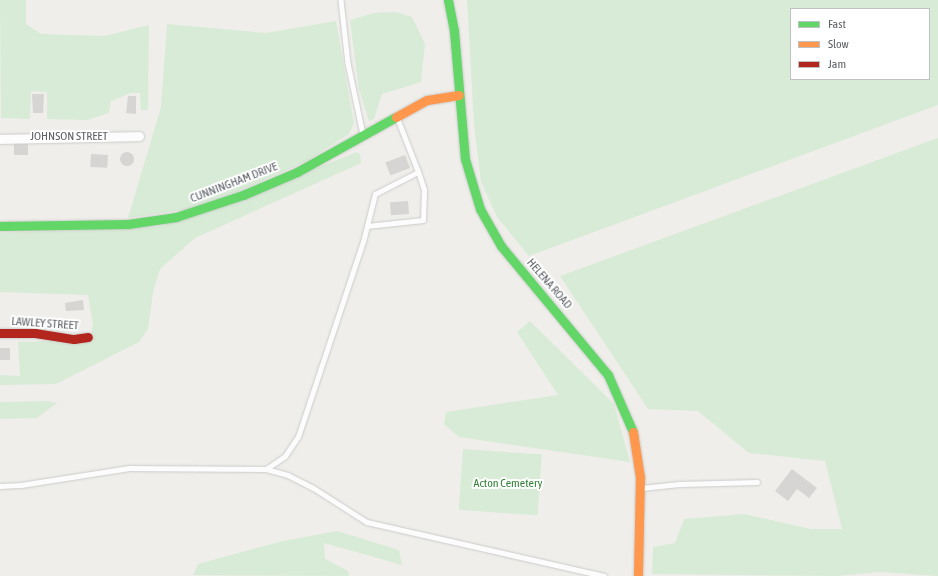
<!DOCTYPE html>
<style>
body{margin:0}
#map{position:relative;width:938px;height:576px;overflow:hidden;background:#efeeea;font-family:"Asap Condensed",sans-serif}
div>[style]{position:absolute}
.green>*{inset:0;background:#d8ebd6;transform-origin:0 0}
.building>*{inset:0;background:#d6d5d3;transform-origin:0 0}
.round{border-radius:50%}
.roads{filter:drop-shadow(0 0 1px #cbcccc) drop-shadow(0 0 1px #cbcccc)}
.lane>*{height:4.5px;margin:-2.25px;padding:0 2.25px;transform-origin:2.25px;border-radius:2.25px;background:#fdfcfc}
.street>*{height:9px;margin:-4.5px;padding:0 4.5px;transform-origin:4.5px;border-radius:4.5px;background:#fdfcfc}
.fast>*{height:9px;margin:-4.5px;padding:0 4.5px;transform-origin:4.5px;border-radius:4.5px;background:#63d668}
.slow>*{height:9px;margin:-4.5px;padding:0 4.5px;transform-origin:4.5px;border-radius:4.5px;background:#ff974d}
.jam>*{height:9px;margin:-4.5px;padding:0 4.5px;transform-origin:4.5px;border-radius:4.5px;background:#b3261e}
span{translate:-50% -50%;white-space:nowrap;text-align:center;line-height:1.15;-webkit-text-stroke:4px #fff;paint-order:stroke}
.street-label{font-size:12px;color:#5f6368}
.park-label{font-size:12px;color:#348238}
.legend{position:absolute;left:790px;top:8px;width:140px;height:72px;box-sizing:border-box;background:#fff;border:1px solid #bfc1c3;margin:0;padding:5px 7px;list-style:none;font-size:12px;color:#5f6368}
.legend li{display:flex;align-items:center;gap:8px;height:20px}
.legend b{width:20px;border:1px solid #bfc1c3}
</style>
<div id="map">
<div class="green">
<i style="clip-path:polygon(0 0,26px 0,26px 24px,41px 34px,105px 36px,149px 25px,148px 110px,141px 110px,140px 93px,131px 93px,111px 101px,109px 113px,87px 120px,47px 119px,47px 92px,31px 91px,30px 119px,1px 118px)"></i>
<i style="clip-path:polygon(evenodd,467px 0,938px 0,938px 105px,529px 256px,497px 217px,481px 182px,474px 124px,467px 0,791px 9px,929px 9px,929px 79px,791px 79px,791px 9px)"></i>
<i style="clip-path:polygon(396px 12px,412px 17px,425px 44px,421px 82px,382px 94px,374px 119px,369px 121px,359px 89px,350px 20px,374px 13px)"></i>
<i style="clip-path:polygon(336px 21px,354px 123px,349px 134px,305px 162px,235px 193px,183px 210px,128px 218px,161px 107px,167px 24px,266px 33px)"></i>
<i style="clip-path:polygon(938px 138px,938px 576px,879px 572px,838px 576px,652px 574px,653px 547px,675px 543px,684px 519px,744px 514px,811px 529px,842px 529px,825px 461px,749px 453px,698px 411px,648px 409px,560px 276px)"></i>
<i style="clip-path:polygon(357px 152px,360px 154px,361px 163px,195px 238px,160px 269px,153px 292px,148px 329px,139px 342px,56px 384px,0 385px,0 375px,20px 376px,18px 342px,90px 340px,93px 325px,88px 295px,0 292px,0 233px,155px 227px,191px 218px)"></i>
<i style="clip-path:polygon(530px 321px,614px 404px,630px 462px,459px 437px,444px 424px,446px 412px,558px 395px,517px 332px)"></i>
<i style="clip-path:polygon(48px 401px,57px 403px,37px 418px,0 419px,0 402px)"></i>
<i style="left:463px;top:449px;width:79px;height:61px;rotate:4deg"></i>
<i style="clip-path:polygon(337px 531px,399px 550px,402px 565px,324px 543px,325px 559px,348px 571px,349px 576px,193px 575px,198px 564px,283px 541px)"></i>
</div>
<div class="building">
<i style="clip-path:polygon(32px 94px,44px 94px,43px 113px,33px 113px)"></i>
<i style="clip-path:polygon(128px 96px,136px 96px,136px 114px,126px 113px)"></i>
<i style="left:28px;top:144px;width:11px;height:14px;rotate:90deg"></i>
<i class="round" style="left:120px;top:152px;width:14px;height:14px"></i>
<i style="left:91px;top:154px;width:17px;height:13px;rotate:3deg"></i>
<i style="left:405px;top:155px;width:14px;height:21px;rotate:69deg"></i>
<i style="left:408px;top:201px;width:13px;height:18px;rotate:86deg"></i>
<i style="clip-path:polygon(83px 300px,84px 310px,66px 311px,65px 303px)"></i>
<i style="left:0;top:348px;width:10px;height:12px"></i>
<i style="clip-path:polygon(792px 469px,817px 488px,809px 498px,797px 489px,788px 501px,775px 491px)"></i>
</div>
<div class="roads">
<div class="lane">
<i style="left:341px;top:0;width:63px;rotate:83.7deg"></i>
<i style="left:348px;top:63px;width:73px;rotate:78.1deg"></i>
<i style="left:367px;top:226px;width:56px;rotate:-6.1deg"></i>
<i style="left:423px;top:220px;width:30px;rotate:-88deg"></i>
<i style="left:424px;top:190px;width:19px;rotate:-108deg"></i>
<i style="left:266px;top:469px;width:23px;rotate:-34deg"></i>
<i style="left:285px;top:456px;width:23px;rotate:-56deg"></i>
<i style="left:298px;top:437px;width:206px;rotate:-71.6deg"></i>
<i style="left:363px;top:242px;width:49px;rotate:-76deg"></i>
<i style="left:375px;top:194px;width:48px;rotate:-27.1deg"></i>
<i style="left:418px;top:172px;width:58px;rotate:-111.3deg"></i>
<i style="left:0;top:486px;width:21px;rotate:-3deg"></i>
<i style="left:21px;top:485px;width:109px;rotate:-8.9deg"></i>
<i style="left:129px;top:468px;width:137px;rotate:0.4deg"></i>
<i style="left:266px;top:469px;width:23px;rotate:15deg"></i>
<i style="left:288px;top:475px;width:27px;rotate:27deg"></i>
<i style="left:312px;top:487px;width:65px;rotate:32.5deg"></i>
<i style="left:367px;top:522px;width:243px;rotate:12.8deg"></i>
<i style="left:642px;top:488px;width:37px;rotate:-6deg"></i>
<i style="left:679px;top:484px;width:78px;rotate:-1.5deg"></i>
</div>
<div class="street">
<i style="left:0;top:139px;width:139px;rotate:-1.2deg"></i>
</div>
<div class="fast">
<i style="left:448px;top:0;width:32px;rotate:79deg"></i>
<i style="left:454px;top:31px;width:128px;rotate:85.1deg"></i>
<i style="left:465px;top:159px;width:52px;rotate:73.3deg"></i>
<i style="left:480px;top:209px;width:43px;rotate:60.4deg"></i>
<i style="left:501px;top:246px;width:168px;rotate:50.3deg"></i>
<i style="left:608px;top:375px;width:62px;rotate:66.3deg"></i>
<i style="left:0;top:226px;width:128px;rotate:-0.9deg"></i>
<i style="left:128px;top:224px;width:49px;rotate:-8.3deg"></i>
<i style="left:176px;top:217px;width:71px;rotate:-18.2deg"></i>
<i style="left:243px;top:195px;width:59px;rotate:-23.1deg"></i>
<i style="left:297px;top:172px;width:113px;rotate:-29.1deg"></i>
</div>
<div class="slow">
<i style="left:396px;top:117px;width:35px;rotate:-29deg"></i>
<i style="left:427px;top:100px;width:32px;rotate:-9deg"></i>
<i style="left:633px;top:432px;width:46px;rotate:81.2deg"></i>
<i style="left:640px;top:477px;width:99px;rotate:91.2deg"></i>
</div>
<div class="jam">
<i style="left:0;top:333px;width:35px"></i>
<i style="left:35px;top:333px;width:39px;rotate:9deg"></i>
<i style="left:74px;top:339px;width:14px;rotate:-8deg"></i>
</div>
</div>
<div class="street-label">
<span style="left:69px;top:137px">JOHNSON STREET</span>
<span style="left:234px;top:183px;rotate:-21deg">CUNNINGHAM DRIVE</span>
<span style="left:549px;top:284px;rotate:49deg">HELENA ROAD</span>
<span style="left:45px;top:324px;rotate:4deg">LAWLEY STREET</span>
</div>
<div class="park-label">
<span style="left:508px;top:484px">Acton Cemetery</span>
</div>
<ul class="legend">
<li><b style="height:5px;background:#63d668"></b>Fast</li>
<li><b style="height:5px;background:#ff974d"></b>Slow</li>
<li><b style="height:5px;background:#b3261e"></b>Jam</li>
</ul>
</div>
